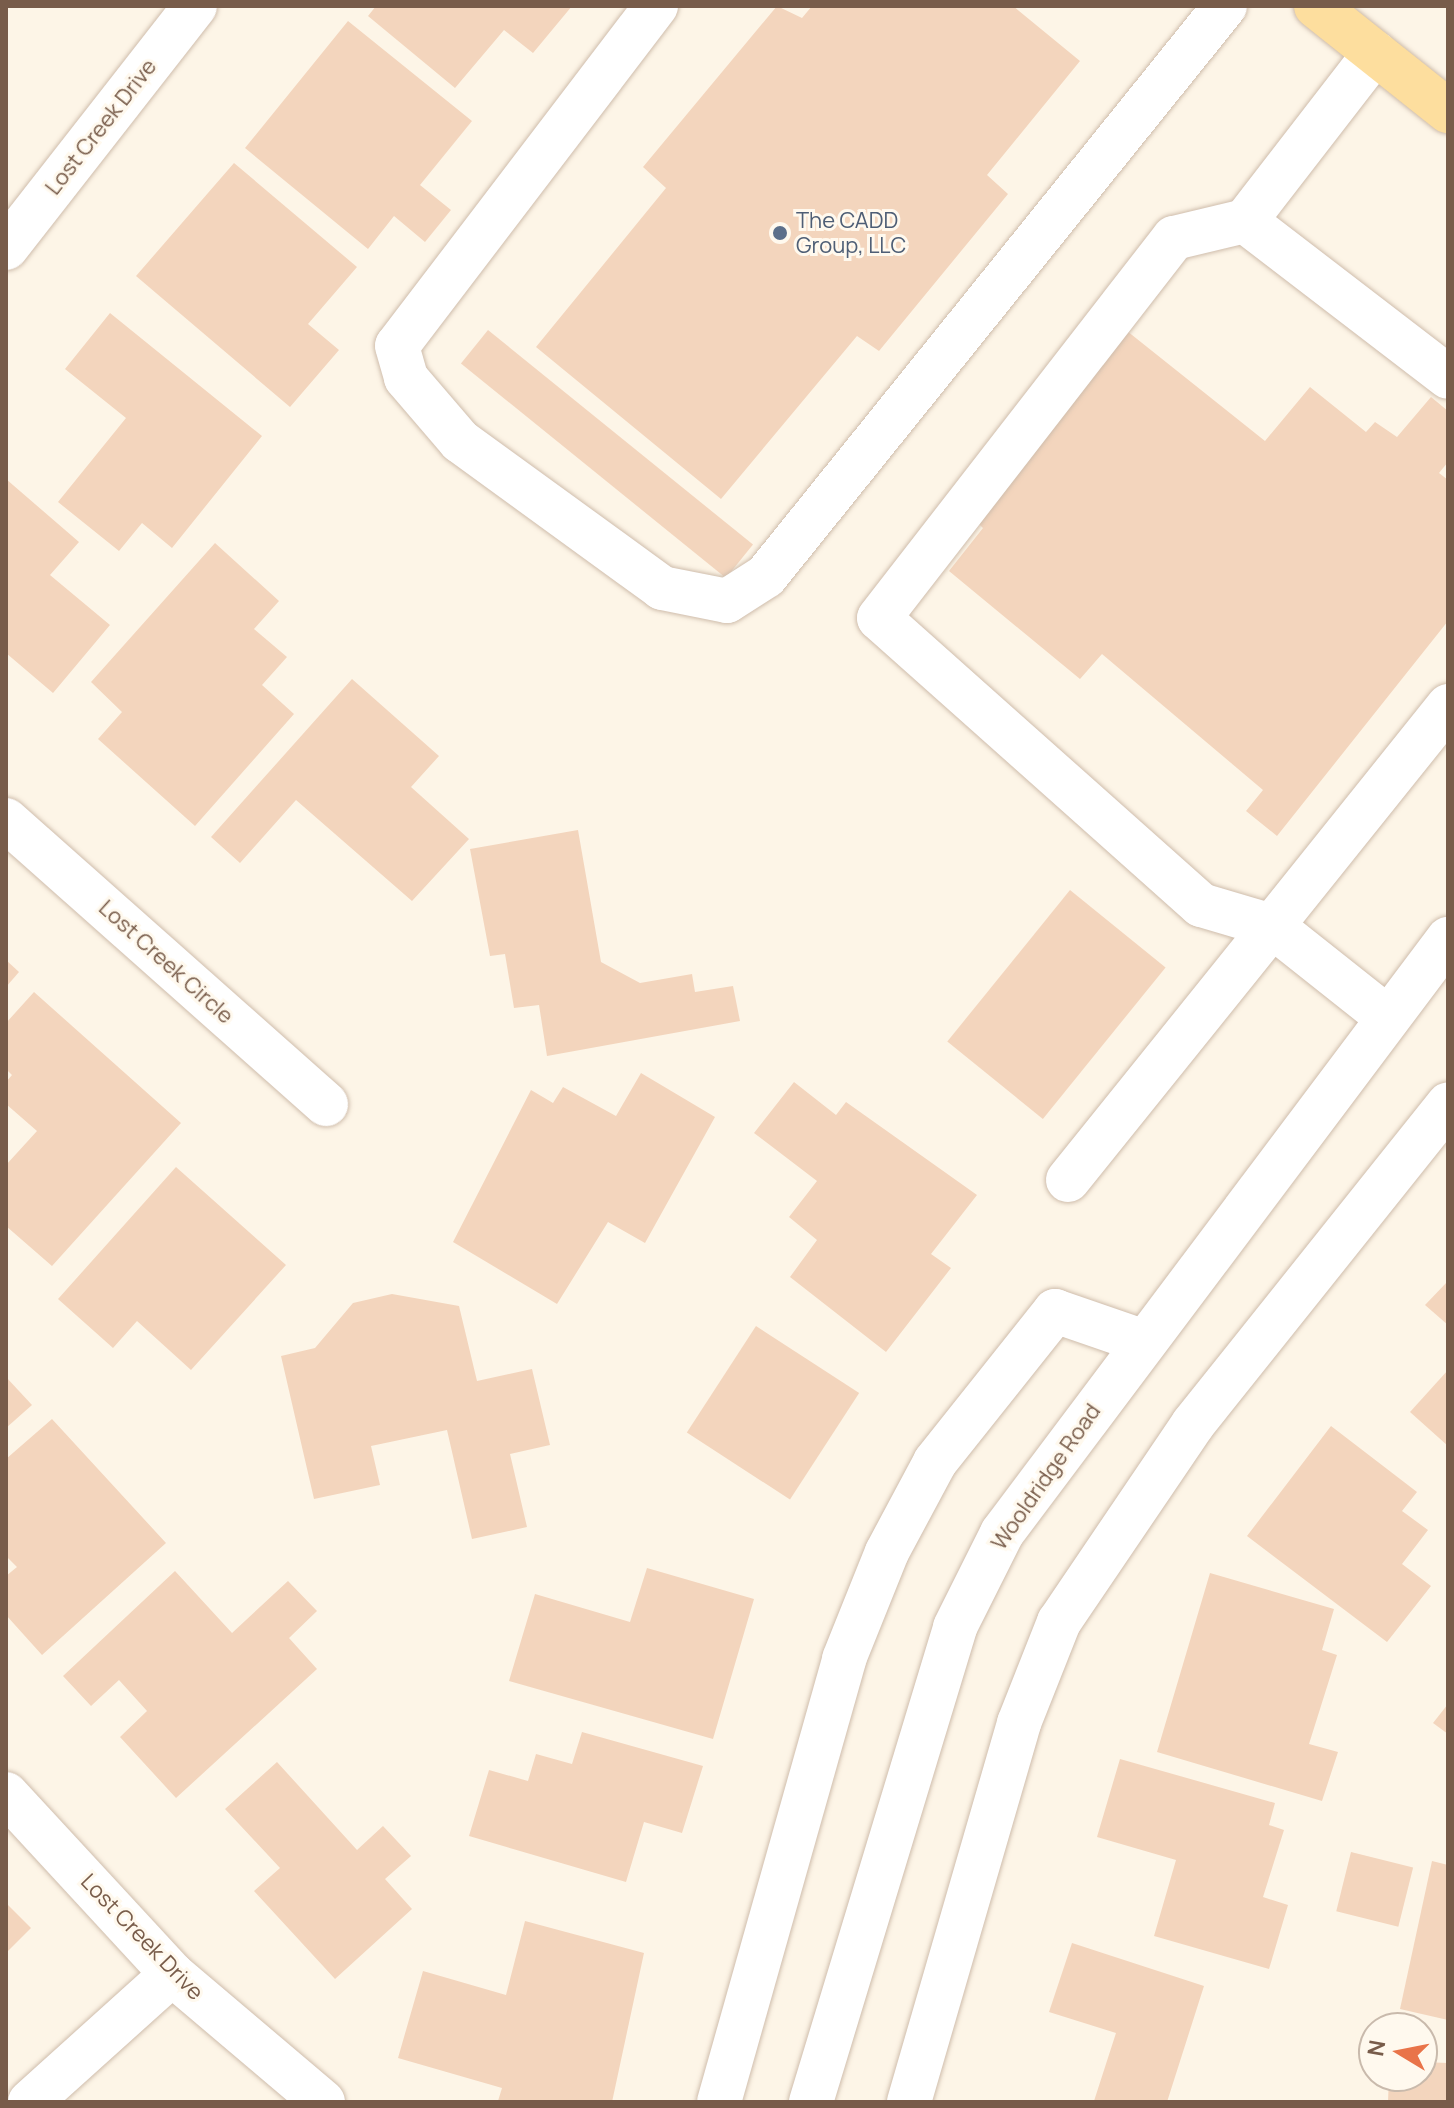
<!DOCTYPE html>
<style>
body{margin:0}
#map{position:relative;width:1454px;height:2108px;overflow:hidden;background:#fdf5e7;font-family:Manrope,sans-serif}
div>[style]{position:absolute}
.building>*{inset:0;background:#f3d5bd;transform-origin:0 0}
.roads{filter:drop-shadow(0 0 2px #cfbdac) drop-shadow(0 0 2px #cfbdac)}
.minor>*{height:44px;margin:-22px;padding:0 22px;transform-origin:22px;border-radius:22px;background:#fff}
.major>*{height:44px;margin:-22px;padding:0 22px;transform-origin:22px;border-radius:22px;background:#fdde9e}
.dots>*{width:22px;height:22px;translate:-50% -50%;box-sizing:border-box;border:4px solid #fff9ee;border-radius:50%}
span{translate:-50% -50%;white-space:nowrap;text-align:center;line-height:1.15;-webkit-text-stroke:6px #fff9ee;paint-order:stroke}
.street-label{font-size:22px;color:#785c4a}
.service-label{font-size:22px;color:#4e5e75}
.left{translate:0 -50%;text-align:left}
.frame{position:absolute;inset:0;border:8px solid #785c4a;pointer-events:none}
.north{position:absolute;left:1358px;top:2012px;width:80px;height:80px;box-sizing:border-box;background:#fff9ee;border:2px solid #c9baac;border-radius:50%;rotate:280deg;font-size:22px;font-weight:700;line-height:32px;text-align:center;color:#785c4a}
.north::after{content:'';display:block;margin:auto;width:28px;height:36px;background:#e97449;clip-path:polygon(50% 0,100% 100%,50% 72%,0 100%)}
</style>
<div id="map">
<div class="building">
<i style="clip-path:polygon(376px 6px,572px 6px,533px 53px,504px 30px,455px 88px,368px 16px)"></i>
<i style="clip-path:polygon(777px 6px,802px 18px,812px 6px,1013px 6px,1080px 61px,987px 175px,1008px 194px,879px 351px,857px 336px,721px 499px,536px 347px,666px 188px,643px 167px)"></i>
<i style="clip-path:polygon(348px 21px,472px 121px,420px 185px,451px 210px,425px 242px,394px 216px,368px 249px,245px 148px)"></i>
<i style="clip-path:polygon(234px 163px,357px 267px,308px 324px,339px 350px,290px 407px,136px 276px)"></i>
<i style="clip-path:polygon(110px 313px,262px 436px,172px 548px,142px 523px,119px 551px,58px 502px,126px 418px,65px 369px)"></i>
<i style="clip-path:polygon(1122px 327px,1265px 441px,1310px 387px,1366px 432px,1375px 422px,1397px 437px,1431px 397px,1448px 411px,1448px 462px,1439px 473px,1448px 480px,1448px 621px,1277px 836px,1246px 811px,1263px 790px,1102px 654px,1080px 679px,949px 571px,983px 528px,969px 514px)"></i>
<i style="left:488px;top:330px;width:341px;height:43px;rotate:39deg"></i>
<i style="clip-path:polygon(6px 479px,79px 542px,50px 575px,110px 625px,53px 693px,6px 653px)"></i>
<i style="clip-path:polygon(215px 543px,279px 601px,254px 629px,287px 657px,262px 685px,294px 714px,195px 826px,98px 739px,122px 712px,91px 682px)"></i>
<i style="clip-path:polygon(352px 679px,439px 756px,411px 787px,469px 839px,412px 901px,296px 800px,240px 863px,211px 837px)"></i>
<i style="clip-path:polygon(578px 830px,601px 962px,640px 983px,692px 974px,695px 992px,733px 986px,740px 1021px,547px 1056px,539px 1005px,514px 1008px,505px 954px,490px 956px,470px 849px)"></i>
<i style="left:1070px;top:890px;width:123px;height:195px;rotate:39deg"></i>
<i style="clip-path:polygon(6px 960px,19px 972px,6px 987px)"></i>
<i style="clip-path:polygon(34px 992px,181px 1123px,52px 1266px,6px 1226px,6px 1165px,37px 1131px,6px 1104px,6px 1082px,12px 1075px,6px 1069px,6px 1023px)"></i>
<i style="clip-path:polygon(641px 1073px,715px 1117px,645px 1243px,608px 1222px,557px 1304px,453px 1242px,531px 1090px,553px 1103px,563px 1087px,616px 1116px)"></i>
<i style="clip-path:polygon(794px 1082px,836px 1115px,846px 1102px,977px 1195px,931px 1254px,951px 1268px,886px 1352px,790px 1277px,817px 1240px,789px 1217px,817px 1181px,754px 1133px)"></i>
<i style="clip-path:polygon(176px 1167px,286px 1265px,191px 1370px,137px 1321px,113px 1348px,58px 1299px)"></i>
<i style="clip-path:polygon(1448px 1281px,1448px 1325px,1425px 1305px)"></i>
<i style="clip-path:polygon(392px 1294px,459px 1306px,477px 1381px,532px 1369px,550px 1445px,510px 1454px,527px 1527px,472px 1539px,447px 1430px,371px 1446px,380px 1485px,314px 1499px,281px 1356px,315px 1348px,353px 1303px)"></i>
<i style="left:756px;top:1326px;width:123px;height:127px;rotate:33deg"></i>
<i style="clip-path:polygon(1448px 1370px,1448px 1446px,1410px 1412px)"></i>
<i style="clip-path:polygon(6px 1377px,32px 1405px,6px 1428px)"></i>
<i style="clip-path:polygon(52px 1419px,166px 1543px,42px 1655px,6px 1615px,6px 1576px,17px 1567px,6px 1556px,6px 1459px)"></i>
<i style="clip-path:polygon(1331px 1426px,1417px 1492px,1402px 1511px,1428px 1530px,1402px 1564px,1431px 1586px,1387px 1642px,1247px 1536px)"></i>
<i style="clip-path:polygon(647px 1568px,754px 1599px,713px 1739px,509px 1681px,535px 1594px,630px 1622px)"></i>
<i style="clip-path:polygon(175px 1571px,232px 1633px,288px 1581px,317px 1611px,289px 1638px,317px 1669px,176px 1798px,120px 1737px,147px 1711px,119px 1680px,91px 1706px,63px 1676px)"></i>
<i style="clip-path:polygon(1210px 1573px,1334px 1609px,1322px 1650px,1337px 1655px,1309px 1744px,1338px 1752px,1322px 1801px,1157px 1752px)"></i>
<i style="clip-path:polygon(1448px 1704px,1448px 1734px,1433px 1723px)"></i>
<i style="clip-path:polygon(582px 1732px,703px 1766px,682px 1833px,644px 1822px,626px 1882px,469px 1836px,489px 1770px,528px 1781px,536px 1754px,572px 1764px)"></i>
<i style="clip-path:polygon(1120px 1759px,1275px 1803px,1269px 1825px,1284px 1830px,1263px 1897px,1288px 1905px,1269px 1969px,1154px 1936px,1176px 1860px,1097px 1837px)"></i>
<i style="clip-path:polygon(277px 1762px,357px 1850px,383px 1826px,411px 1856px,385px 1879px,412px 1909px,335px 1979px,254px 1891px,280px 1868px,225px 1809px)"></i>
<i style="left:1351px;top:1852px;width:64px;height:61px;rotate:14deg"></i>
<i style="clip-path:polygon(1432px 1861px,1448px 1865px,1448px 2020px,1400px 2009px)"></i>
<i style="clip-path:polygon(6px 1903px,31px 1928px,6px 1953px)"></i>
<i style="clip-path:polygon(525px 1921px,644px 1953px,612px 2102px,503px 2102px,498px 2101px,502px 2088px,398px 2058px,423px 1971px,506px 1995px)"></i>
<i style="clip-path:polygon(1072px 1943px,1204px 1986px,1167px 2102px,1094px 2101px,1116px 2033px,1049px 2012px)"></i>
<i style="clip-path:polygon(1422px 2062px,1448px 2063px,1448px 2102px,1388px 2102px,1389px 2076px,1422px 2076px)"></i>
</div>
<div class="roads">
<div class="minor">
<i style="left:656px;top:6px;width:427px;rotate:127.3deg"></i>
<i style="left:397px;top:346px;width:33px;rotate:74deg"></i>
<i style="left:406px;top:378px;width:83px;rotate:49.4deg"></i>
<i style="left:460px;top:441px;width:250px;rotate:36deg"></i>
<i style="left:662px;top:588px;width:66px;rotate:11.3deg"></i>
<i style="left:727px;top:601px;width:46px;rotate:-32.7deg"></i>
<i style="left:766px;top:576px;width:732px;rotate:-51.16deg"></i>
<i style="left:1375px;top:53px;width:212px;rotate:127.7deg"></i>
<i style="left:1245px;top:221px;width:256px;rotate:37.5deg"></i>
<i style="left:6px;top:248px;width:307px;rotate:-52deg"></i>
<i style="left:6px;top:820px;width:428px;rotate:41.6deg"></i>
<i style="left:1388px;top:1018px;width:148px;rotate:-141.6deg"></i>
<i style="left:1272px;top:926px;width:282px;rotate:-51.3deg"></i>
<i style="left:1068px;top:1180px;width:326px;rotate:-51.2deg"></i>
<i style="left:1272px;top:926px;width:74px;rotate:-163.5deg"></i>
<i style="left:1201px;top:905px;width:431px;rotate:-138.3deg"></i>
<i style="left:879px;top:618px;width:481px;rotate:-52.2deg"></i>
<i style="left:1174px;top:238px;width:73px;rotate:-13.5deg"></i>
<i style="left:6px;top:1794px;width:245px;rotate:47.3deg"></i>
<i style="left:172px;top:1974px;width:198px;rotate:40.3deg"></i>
<i style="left:30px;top:2102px;width:191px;rotate:-42deg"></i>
<i style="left:719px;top:2102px;width:460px;rotate:-74.2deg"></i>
<i style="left:844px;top:1659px;width:115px;rotate:-68.1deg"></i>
<i style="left:887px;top:1552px;width:102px;rotate:-61.9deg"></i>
<i style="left:935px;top:1462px;width:193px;rotate:-51.5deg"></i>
<i style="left:1055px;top:1311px;width:92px;rotate:19deg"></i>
<i style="left:811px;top:2102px;width:496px;rotate:-73.1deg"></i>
<i style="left:955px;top:1627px;width:105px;rotate:-63.4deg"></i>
<i style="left:1002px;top:1533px;width:743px;rotate:-53.1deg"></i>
<i style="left:909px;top:2102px;width:395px;rotate:-73.8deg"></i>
<i style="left:1019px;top:1723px;width:109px;rotate:-68.4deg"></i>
<i style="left:1059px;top:1622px;width:239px;rotate:-55.9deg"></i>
<i style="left:1193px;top:1424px;width:409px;rotate:-51.4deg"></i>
</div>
<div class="major">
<i style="left:1316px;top:6px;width:169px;rotate:38.5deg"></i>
</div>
</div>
<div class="dots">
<i style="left:780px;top:233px;background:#5c6f8a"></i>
</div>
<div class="street-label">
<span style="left:101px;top:127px;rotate:-52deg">Lost Creek Drive</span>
<span style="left:166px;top:962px;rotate:42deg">Lost Creek Circle</span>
<span style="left:1046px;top:1477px;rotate:-55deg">Wooldridge Road</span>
<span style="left:142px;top:1937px;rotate:46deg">Lost Creek Drive</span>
</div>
<div class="service-label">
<span class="left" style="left:796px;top:233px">The CADD<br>Group, LLC</span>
</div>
<div class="frame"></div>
<div class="north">N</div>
</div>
